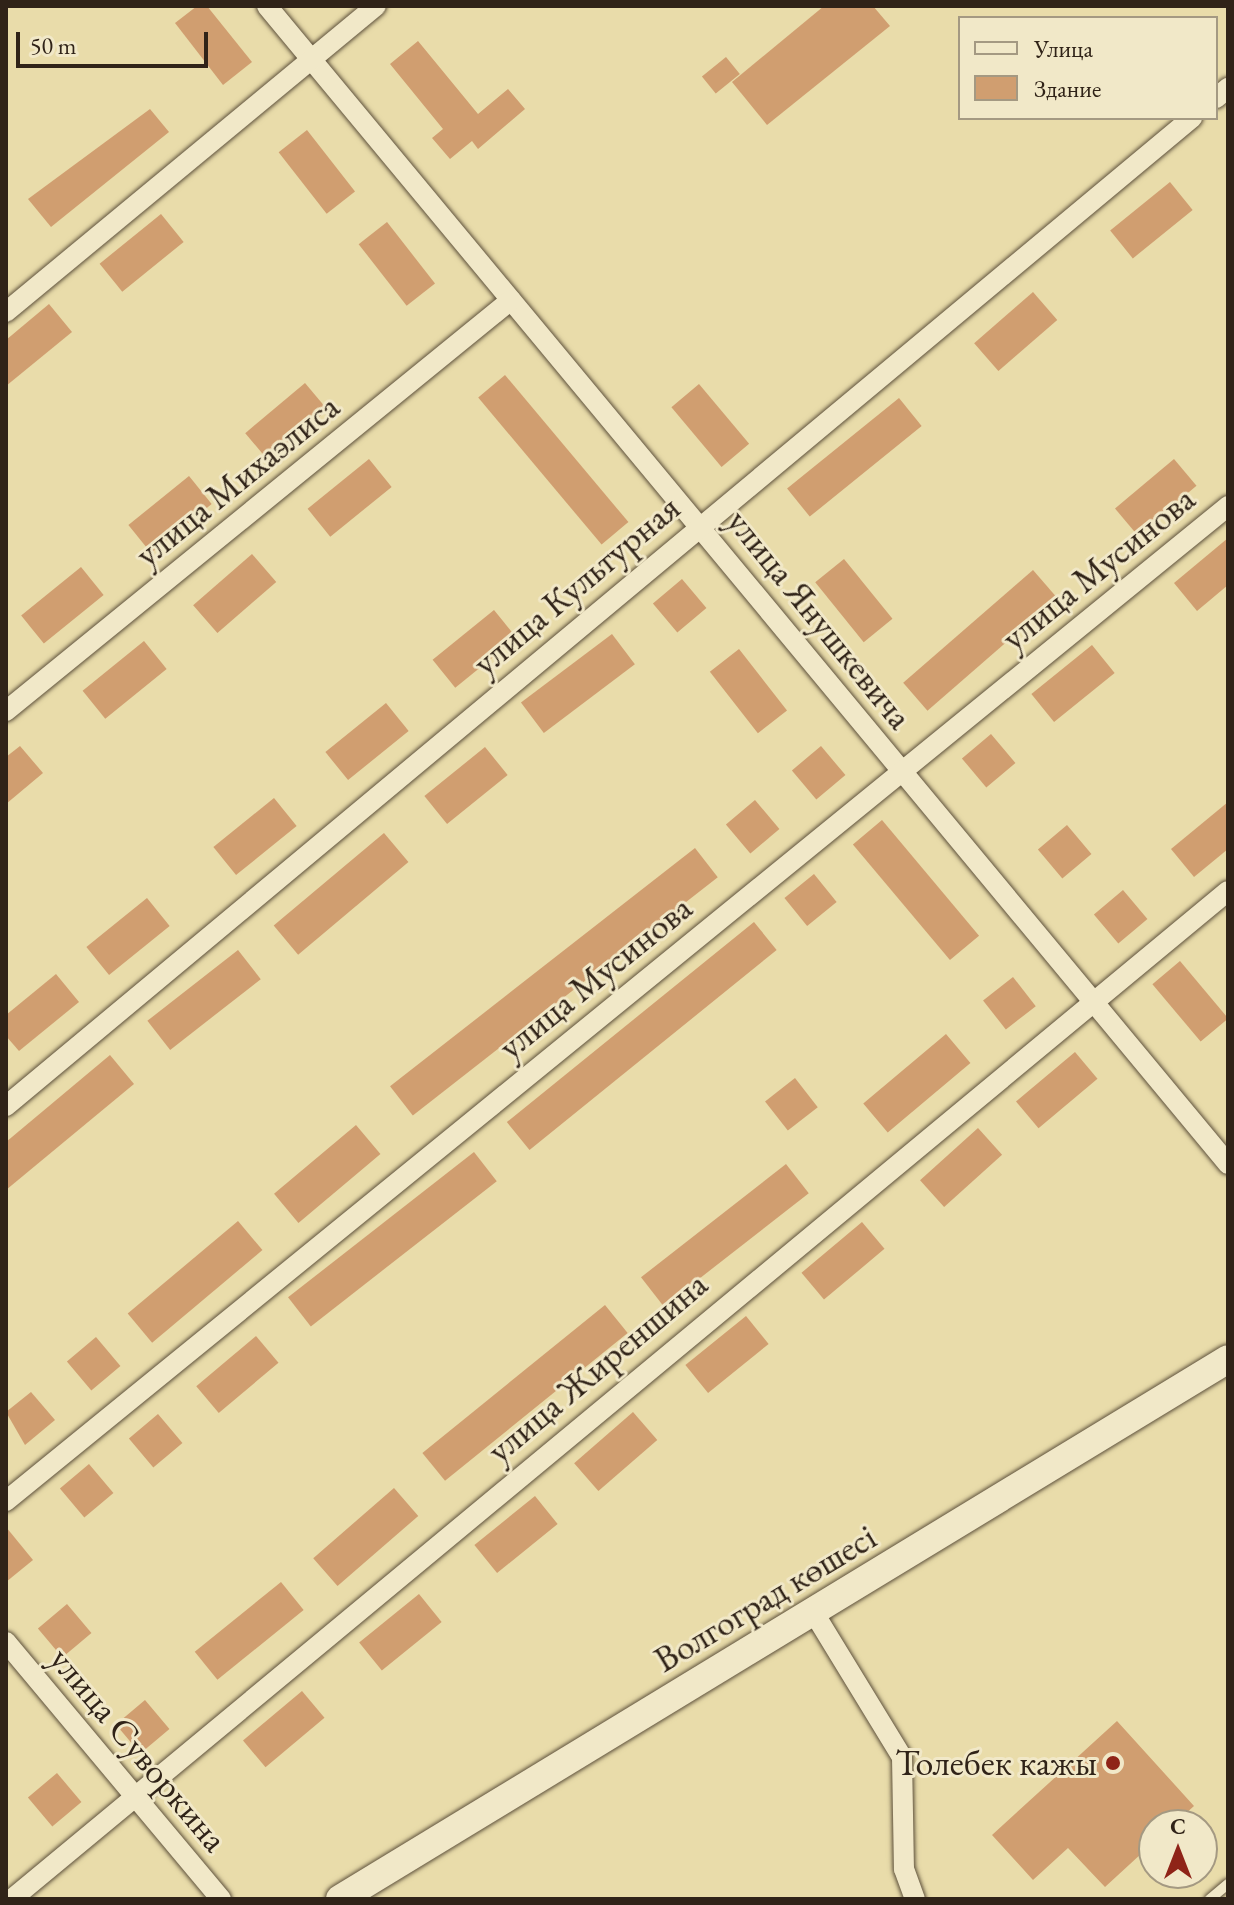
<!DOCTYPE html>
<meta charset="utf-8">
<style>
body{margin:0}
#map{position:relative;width:1234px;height:1905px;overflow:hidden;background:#e9dcaa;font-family:"EB Garamond",serif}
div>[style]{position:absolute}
.building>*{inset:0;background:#d09e70;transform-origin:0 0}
.roads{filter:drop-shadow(0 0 2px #5e513c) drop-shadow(0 0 2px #5e513c)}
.lane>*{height:10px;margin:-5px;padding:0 5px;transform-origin:5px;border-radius:5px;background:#f1e8c8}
.street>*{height:20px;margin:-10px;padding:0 10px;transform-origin:10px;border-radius:10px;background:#f1e8c8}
.secondary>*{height:28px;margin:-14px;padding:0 14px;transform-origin:14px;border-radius:14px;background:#f1e8c8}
.dots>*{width:22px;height:22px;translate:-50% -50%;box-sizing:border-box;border:4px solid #f1e8c8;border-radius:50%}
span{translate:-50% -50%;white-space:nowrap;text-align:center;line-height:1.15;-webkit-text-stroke:6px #f1e8c8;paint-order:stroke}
.street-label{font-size:36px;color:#302318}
.poi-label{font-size:36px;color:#302318}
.right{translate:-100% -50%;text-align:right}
.frame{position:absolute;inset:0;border:8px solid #302318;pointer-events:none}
.legend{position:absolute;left:958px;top:16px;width:260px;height:104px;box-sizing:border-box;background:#f1e8c8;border:2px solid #a49982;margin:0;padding:10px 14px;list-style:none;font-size:24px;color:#302318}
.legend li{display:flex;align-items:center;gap:16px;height:40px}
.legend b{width:40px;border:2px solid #a49982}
.north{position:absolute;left:1138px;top:1809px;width:80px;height:80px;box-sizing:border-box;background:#f1e8c8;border:2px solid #a49982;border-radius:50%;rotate:0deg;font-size:22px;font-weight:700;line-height:32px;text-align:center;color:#302318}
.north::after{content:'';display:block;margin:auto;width:28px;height:36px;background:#8f2418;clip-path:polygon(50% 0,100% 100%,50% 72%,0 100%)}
.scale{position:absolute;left:16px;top:32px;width:192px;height:36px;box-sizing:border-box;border:4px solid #302318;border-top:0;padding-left:10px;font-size:24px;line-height:28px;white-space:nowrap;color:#302318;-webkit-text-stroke:6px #f1e8c8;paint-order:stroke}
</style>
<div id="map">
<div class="building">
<i style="clip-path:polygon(197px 6px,207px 6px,252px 62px,223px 85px,175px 23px)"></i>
<i style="clip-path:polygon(824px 6px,873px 6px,890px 26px,767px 125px,732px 82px)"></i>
<i style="clip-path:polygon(418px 41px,478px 114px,508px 89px,525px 109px,478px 149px,472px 141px,450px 159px,432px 138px,443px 129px,390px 64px)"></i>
<i style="left:726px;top:57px;width:22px;height:31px;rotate:51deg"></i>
<i style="clip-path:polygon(150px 109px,169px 132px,51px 227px,28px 199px)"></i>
<i style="left:307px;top:130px;width:78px;height:36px;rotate:52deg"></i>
<i style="left:1170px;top:182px;width:36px;height:77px;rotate:51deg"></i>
<i style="left:161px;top:214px;width:36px;height:79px;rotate:51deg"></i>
<i style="left:387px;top:222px;width:78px;height:36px;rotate:52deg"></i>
<i style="left:1033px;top:292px;width:37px;height:78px;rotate:49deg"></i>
<i style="clip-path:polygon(49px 304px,72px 332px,6px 386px,6px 340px)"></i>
<i style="left:505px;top:375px;width:192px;height:35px;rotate:50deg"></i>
<i style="left:305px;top:383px;width:35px;height:78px;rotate:50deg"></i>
<i style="left:699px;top:384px;width:78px;height:36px;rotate:50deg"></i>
<i style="left:899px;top:398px;width:36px;height:144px;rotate:51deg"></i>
<i style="left:369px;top:459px;width:36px;height:79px;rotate:51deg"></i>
<i style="left:1174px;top:459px;width:35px;height:77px;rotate:50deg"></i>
<i style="left:189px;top:476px;width:36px;height:78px;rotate:51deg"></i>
<i style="clip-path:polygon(1228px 538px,1228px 585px,1197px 611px,1174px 583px)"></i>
<i style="left:252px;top:554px;width:37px;height:78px;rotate:49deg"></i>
<i style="left:844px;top:559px;width:77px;height:37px;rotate:51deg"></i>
<i style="left:81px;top:567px;width:36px;height:77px;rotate:51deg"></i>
<i style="left:1033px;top:570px;width:37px;height:172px;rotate:49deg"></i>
<i style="left:682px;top:579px;width:38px;height:38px;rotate:50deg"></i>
<i style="left:494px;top:610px;width:36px;height:79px;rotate:51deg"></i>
<i style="left:612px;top:634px;width:38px;height:114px;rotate:53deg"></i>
<i style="left:144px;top:641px;width:36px;height:79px;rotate:51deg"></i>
<i style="left:1092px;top:645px;width:36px;height:78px;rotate:51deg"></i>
<i style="left:739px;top:649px;width:78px;height:37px;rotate:52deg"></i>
<i style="left:386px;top:703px;width:36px;height:78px;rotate:51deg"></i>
<i style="left:991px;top:734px;width:38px;height:38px;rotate:50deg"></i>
<i style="clip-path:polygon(20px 746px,43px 773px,6px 804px,6px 757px)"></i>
<i style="left:821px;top:746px;width:38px;height:38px;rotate:50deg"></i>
<i style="left:485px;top:747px;width:36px;height:78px;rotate:51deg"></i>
<i style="left:274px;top:798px;width:36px;height:78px;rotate:51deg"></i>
<i style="left:755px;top:800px;width:38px;height:38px;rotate:50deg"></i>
<i style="clip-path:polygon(1228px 802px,1228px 849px,1194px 877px,1171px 849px)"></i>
<i style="left:882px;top:820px;width:151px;height:38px;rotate:50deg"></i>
<i style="left:1067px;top:825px;width:38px;height:38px;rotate:50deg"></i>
<i style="left:384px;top:833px;width:38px;height:144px;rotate:50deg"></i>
<i style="left:695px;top:848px;width:37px;height:387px;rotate:52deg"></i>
<i style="left:814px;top:874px;width:36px;height:38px;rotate:51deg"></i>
<i style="left:1123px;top:890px;width:38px;height:38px;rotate:50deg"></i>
<i style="left:147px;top:898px;width:36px;height:78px;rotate:51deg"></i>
<i style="left:754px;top:922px;width:36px;height:318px;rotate:51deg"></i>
<i style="left:238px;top:950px;width:37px;height:115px;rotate:52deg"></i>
<i style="left:1180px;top:961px;width:75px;height:36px;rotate:50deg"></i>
<i style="clip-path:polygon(56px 974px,79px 1002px,19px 1051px,6px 1036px,6px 1015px)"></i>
<i style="left:1013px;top:977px;width:37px;height:38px;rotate:52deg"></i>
<i style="left:946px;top:1034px;width:38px;height:108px;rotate:50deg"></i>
<i style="left:1075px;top:1052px;width:35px;height:77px;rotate:50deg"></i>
<i style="clip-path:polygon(110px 1055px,134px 1084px,6px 1190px,6px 1142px)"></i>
<i style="left:795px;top:1078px;width:37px;height:38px;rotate:52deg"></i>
<i style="left:356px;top:1125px;width:38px;height:107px;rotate:50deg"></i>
<i style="left:978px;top:1128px;width:36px;height:78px;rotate:48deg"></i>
<i style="left:474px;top:1152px;width:37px;height:236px;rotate:52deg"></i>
<i style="left:786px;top:1164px;width:37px;height:184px;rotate:52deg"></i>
<i style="left:238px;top:1221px;width:38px;height:144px;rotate:50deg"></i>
<i style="left:862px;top:1222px;width:35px;height:79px;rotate:50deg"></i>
<i style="left:605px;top:1305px;width:36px;height:235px;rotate:51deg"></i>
<i style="left:746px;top:1316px;width:36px;height:78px;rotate:51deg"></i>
<i style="left:256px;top:1336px;width:35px;height:78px;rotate:50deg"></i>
<i style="left:96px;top:1337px;width:38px;height:38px;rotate:50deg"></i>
<i style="clip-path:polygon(31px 1392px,55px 1420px,25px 1445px,6px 1412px)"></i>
<i style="left:633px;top:1412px;width:37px;height:78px;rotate:49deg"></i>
<i style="left:158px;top:1414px;width:38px;height:38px;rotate:50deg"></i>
<i style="left:89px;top:1464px;width:38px;height:38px;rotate:50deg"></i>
<i style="left:394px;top:1488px;width:37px;height:107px;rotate:49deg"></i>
<i style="left:535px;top:1496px;width:36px;height:78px;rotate:51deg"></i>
<i style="clip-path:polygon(6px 1527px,33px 1560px,6px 1582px)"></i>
<i style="left:281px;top:1582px;width:36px;height:111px;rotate:51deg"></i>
<i style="left:419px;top:1594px;width:36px;height:77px;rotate:51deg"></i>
<i style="left:67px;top:1604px;width:38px;height:38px;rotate:50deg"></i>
<i style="left:302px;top:1691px;width:35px;height:77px;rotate:50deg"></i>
<i style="left:145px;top:1700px;width:38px;height:38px;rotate:50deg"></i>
<i style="clip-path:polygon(1117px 1721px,1194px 1806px,1173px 1825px,1154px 1825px,1154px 1842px,1105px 1887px,1068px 1848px,1033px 1880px,992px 1835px)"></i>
<i style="left:57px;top:1773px;width:38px;height:38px;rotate:50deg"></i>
</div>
<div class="roads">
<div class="lane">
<i style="left:1210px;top:1899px;width:23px;rotate:-40deg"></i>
</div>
<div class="street">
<i style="left:267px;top:6px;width:1505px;rotate:50.31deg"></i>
<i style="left:1216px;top:98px;width:16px;rotate:-40deg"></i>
<i style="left:6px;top:312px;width:480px;rotate:-39.6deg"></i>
<i style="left:6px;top:711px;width:651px;rotate:-39.14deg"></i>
<i style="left:6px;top:1106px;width:1544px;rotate:-39.8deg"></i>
<i style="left:6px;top:1501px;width:1576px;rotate:-39.15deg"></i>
<i style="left:814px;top:1613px;width:169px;rotate:58.6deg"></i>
<i style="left:902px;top:1757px;width:112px;rotate:89deg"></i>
<i style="left:904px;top:1869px;width:32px;rotate:70deg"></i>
<i style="left:6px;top:1642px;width:335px;rotate:50.1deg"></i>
<i style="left:12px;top:1899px;width:1579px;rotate:-39.66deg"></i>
</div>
<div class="secondary">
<i style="left:340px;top:1899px;width:1039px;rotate:-31.3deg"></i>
</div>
</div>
<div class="dots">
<i style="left:1113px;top:1763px;background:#8f2418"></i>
</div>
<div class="street-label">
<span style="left:237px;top:480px;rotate:-39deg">улица Михаэлиса</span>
<span style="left:1098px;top:568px;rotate:-39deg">улица Мусинова</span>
<span style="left:576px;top:585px;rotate:-40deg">улица Культурная</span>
<span style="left:820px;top:619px;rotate:51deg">улица Янушкевича</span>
<span style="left:595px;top:977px;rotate:-39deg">улица Мусинова</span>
<span style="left:597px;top:1367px;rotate:-40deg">улица Жиреншина</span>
<span style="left:765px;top:1598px;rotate:-31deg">Волгоград көшесі</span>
<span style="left:139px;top:1749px;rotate:50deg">улица Суворкина</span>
</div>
<div class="poi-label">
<span class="right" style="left:1097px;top:1763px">Толебек кажы</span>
</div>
<div class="frame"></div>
<ul class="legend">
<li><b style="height:10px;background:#f1e8c8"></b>Улица</li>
<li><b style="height:22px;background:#d09e70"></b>Здание</li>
</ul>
<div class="north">С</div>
<div class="scale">50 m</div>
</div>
